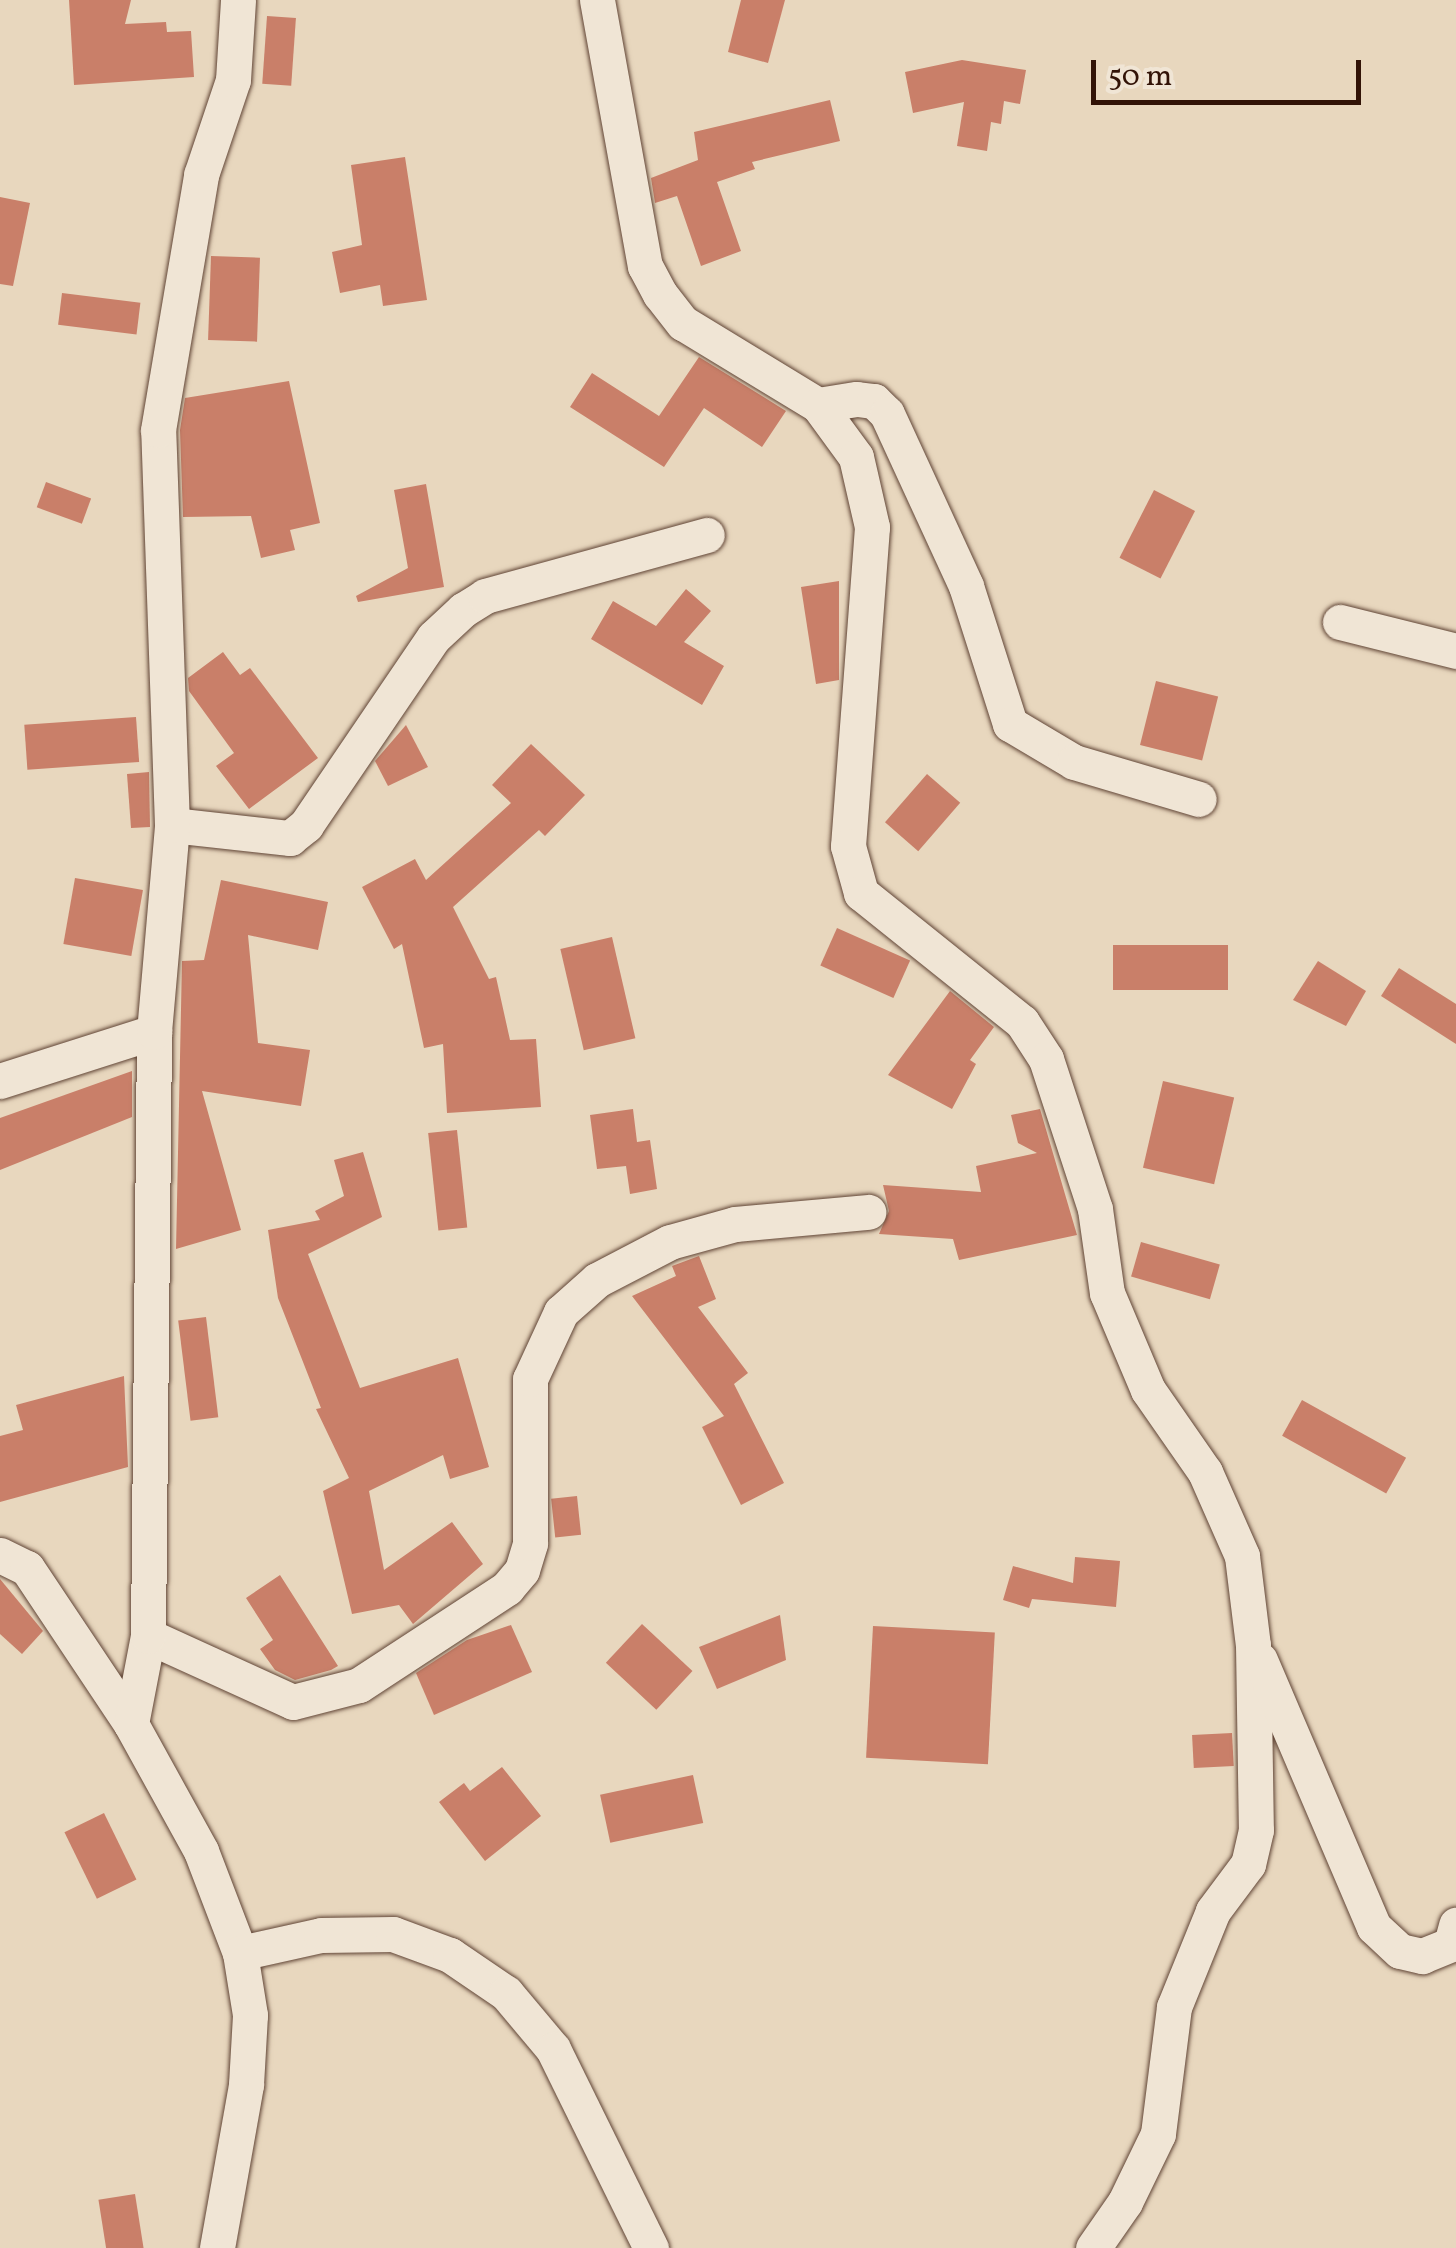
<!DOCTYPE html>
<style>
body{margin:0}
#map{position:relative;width:1456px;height:2248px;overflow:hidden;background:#e8d7be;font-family:Vollkorn,serif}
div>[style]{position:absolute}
.building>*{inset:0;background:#c97f69;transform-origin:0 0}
.roads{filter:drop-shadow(0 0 2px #604435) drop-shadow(0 0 2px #604435)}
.minor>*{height:35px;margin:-17.5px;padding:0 17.5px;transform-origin:17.5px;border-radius:17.5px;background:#f0e5d5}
span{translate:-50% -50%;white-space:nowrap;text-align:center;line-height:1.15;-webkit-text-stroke:10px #f0e5d5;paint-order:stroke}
.scale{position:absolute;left:1091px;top:60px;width:270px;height:45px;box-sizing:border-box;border:5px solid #321307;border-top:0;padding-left:12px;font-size:30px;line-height:35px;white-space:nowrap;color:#321307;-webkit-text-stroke:8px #f0e5d5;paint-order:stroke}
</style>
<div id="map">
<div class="building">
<i style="clip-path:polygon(69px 0,131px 0,125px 24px,166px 22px,167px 32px,191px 31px,194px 77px,74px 85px)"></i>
<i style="clip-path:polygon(741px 0,785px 0,768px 63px,728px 52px)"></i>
<i style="left:267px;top:16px;width:29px;height:68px;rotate:4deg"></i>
<i style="clip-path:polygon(962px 60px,1026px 70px,1020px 104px,1004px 101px,1001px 124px,991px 122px,987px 151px,957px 146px,964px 102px,913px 113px,905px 72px)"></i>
<i style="clip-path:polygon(830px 100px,840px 141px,752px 162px,755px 169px,717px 182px,741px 251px,701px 266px,677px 196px,655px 203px,651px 178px,698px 160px,694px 132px)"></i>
<i style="clip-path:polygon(405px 157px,427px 300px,383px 306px,380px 285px,340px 293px,332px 252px,362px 245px,351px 165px)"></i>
<i style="clip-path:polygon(0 197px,30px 203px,13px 286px,0 284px)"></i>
<i style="left:211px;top:256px;width:49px;height:84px;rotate:2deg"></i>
<i style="left:62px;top:293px;width:79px;height:32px;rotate:7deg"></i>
<i style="clip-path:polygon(699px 357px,786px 411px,762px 447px,704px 408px,664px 467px,570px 407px,592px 373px,659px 416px)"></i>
<i style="clip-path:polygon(289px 381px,320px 523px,290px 530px,295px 550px,261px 558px,251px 516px,183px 517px,180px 430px,185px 398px)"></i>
<i style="left:46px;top:482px;width:48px;height:27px;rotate:20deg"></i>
<i style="clip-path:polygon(426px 484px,444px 587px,358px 602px,356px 596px,408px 568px,394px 490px)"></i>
<i style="left:1154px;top:490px;width:46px;height:76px;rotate:27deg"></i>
<i style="clip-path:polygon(839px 581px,839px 680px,816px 684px,801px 587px)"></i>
<i style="clip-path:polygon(686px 589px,711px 611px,684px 642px,724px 666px,702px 705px,591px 639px,613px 601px,656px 626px)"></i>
<i style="clip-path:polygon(223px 652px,240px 675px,250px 668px,318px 758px,249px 809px,216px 766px,234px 753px,189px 691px,188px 678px)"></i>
<i style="left:1156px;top:681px;width:64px;height:66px;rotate:14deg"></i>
<i style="left:136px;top:717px;width:45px;height:112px;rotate:86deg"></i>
<i style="clip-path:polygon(406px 725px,428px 767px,388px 786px,375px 761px)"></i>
<i style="clip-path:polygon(531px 744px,585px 795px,545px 836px,539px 830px,453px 907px,489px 979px,496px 977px,510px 1040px,536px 1039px,541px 1107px,447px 1113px,443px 1044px,424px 1048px,402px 944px,394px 949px,362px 887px,415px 859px,426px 880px,511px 803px,492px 785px)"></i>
<i style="clip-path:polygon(149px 772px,150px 827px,131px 828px,127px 774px)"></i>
<i style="left:927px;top:774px;width:44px;height:64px;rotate:41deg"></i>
<i style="left:75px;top:878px;width:69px;height:67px;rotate:10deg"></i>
<i style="clip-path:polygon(221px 880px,328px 902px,318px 950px,248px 935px,258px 1043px,310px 1050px,301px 1106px,202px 1091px,241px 1230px,176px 1249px,182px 961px,204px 960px)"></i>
<i style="left:837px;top:928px;width:80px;height:41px;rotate:24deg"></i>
<i style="left:612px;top:937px;width:104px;height:53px;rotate:77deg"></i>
<i style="left:1228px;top:945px;width:45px;height:115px;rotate:90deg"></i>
<i style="clip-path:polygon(1318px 961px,1366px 991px,1346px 1026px,1293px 1000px)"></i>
<i style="clip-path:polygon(1399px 968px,1456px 1004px,1456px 1044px,1381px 996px)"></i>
<i style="clip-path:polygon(950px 991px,994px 1027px,970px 1060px,976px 1064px,952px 1109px,888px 1075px)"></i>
<i style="clip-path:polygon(132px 1071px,132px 1117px,0 1170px,0 1118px)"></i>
<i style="left:1163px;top:1081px;width:73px;height:89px;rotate:13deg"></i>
<i style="clip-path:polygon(633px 1109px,637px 1142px,650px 1140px,657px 1189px,630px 1194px,626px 1166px,597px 1169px,590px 1115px)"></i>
<i style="clip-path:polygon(1040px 1109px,1077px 1235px,959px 1260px,953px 1239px,879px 1234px,889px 1211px,883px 1185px,981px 1192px,976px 1166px,1037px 1153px,1018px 1143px,1011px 1115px)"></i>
<i style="left:457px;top:1130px;width:98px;height:29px;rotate:84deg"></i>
<i style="clip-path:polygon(363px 1152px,382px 1217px,308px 1254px,360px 1388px,458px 1358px,489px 1467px,450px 1479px,443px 1455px,369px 1491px,384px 1570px,452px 1522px,483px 1564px,413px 1624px,399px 1605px,352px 1614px,323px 1491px,349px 1478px,316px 1409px,321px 1408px,278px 1298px,268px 1230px,320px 1220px,315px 1211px,344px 1196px,334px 1160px)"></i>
<i style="left:1141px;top:1242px;width:82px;height:36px;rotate:16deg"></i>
<i style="clip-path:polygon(699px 1256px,716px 1299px,698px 1307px,748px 1373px,734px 1384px,784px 1483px,741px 1505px,702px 1427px,724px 1416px,632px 1296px,676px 1276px,672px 1266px)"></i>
<i style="left:206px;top:1317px;width:101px;height:28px;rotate:83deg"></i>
<i style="clip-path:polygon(124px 1376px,128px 1467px,0 1502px,0 1436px,23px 1430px,16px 1405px)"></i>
<i style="left:1302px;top:1400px;width:119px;height:41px;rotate:29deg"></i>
<i style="left:577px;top:1496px;width:39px;height:26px;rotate:84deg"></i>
<i style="clip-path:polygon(1075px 1557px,1120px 1561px,1116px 1607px,1032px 1599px,1029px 1608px,1003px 1600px,1013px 1566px,1073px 1583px)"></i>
<i style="clip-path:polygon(280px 1575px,338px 1666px,331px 1670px,295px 1680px,275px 1670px,260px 1649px,273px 1640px,246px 1598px)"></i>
<i style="clip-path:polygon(0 1579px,43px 1631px,22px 1654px,0 1634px)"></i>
<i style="clip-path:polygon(780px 1615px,786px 1660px,717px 1689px,699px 1647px)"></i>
<i style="left:642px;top:1624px;width:69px;height:53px;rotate:43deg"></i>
<i style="clip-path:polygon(511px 1625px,532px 1672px,434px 1715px,416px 1673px,467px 1640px)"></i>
<i style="left:873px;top:1626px;width:122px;height:132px;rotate:3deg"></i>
<i style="left:1232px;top:1733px;width:33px;height:40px;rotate:87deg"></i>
<i style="clip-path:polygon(502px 1767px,541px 1816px,485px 1861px,439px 1802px,464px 1783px,470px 1791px)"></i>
<i style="left:693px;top:1775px;width:49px;height:95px;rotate:78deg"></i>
<i style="left:104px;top:1813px;width:74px;height:44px;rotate:64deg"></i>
<i style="left:135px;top:2194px;width:55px;height:37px;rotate:81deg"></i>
</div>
<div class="roads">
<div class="minor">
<i style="left:597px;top:0;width:270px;rotate:79.8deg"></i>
<i style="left:645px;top:266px;width:32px;rotate:62deg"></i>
<i style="left:660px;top:294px;width:37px;rotate:52deg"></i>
<i style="left:683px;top:323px;width:158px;rotate:31.3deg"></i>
<i style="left:818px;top:405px;width:64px;rotate:53.8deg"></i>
<i style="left:856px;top:457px;width:72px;rotate:77.1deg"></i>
<i style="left:872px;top:527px;width:320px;rotate:94.3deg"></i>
<i style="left:848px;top:846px;width:49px;rotate:74.5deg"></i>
<i style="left:861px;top:893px;width:206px;rotate:38.7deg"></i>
<i style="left:1022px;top:1022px;width:44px;rotate:57deg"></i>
<i style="left:1046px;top:1059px;width:158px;rotate:71.9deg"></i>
<i style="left:1095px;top:1209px;width:85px;rotate:81.9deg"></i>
<i style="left:1107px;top:1293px;width:105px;rotate:67.1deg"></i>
<i style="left:1148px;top:1390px;width:100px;rotate:55.2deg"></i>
<i style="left:1205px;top:1472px;width:92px;rotate:66.2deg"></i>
<i style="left:1242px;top:1556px;width:90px;rotate:83deg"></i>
<i style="left:1253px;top:1645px;width:185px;rotate:89.1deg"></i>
<i style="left:1256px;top:1830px;width:35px;rotate:103deg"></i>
<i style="left:1248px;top:1864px;width:59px;rotate:126.7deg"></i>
<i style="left:1213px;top:1911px;width:104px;rotate:112.1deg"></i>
<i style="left:1174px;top:2007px;width:128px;rotate:97.2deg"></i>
<i style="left:1158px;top:2134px;width:76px;rotate:115.9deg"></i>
<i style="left:1125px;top:2202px;width:56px;rotate:124.8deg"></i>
<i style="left:818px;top:405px;width:39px;rotate:-9deg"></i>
<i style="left:857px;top:399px;width:17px;rotate:7deg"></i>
<i style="left:874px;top:401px;width:18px;rotate:45deg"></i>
<i style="left:887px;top:414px;width:189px;rotate:65.3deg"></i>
<i style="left:966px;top:586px;width:145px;rotate:72.3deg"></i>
<i style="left:1010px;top:724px;width:74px;rotate:30.7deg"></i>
<i style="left:1074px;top:762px;width:130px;rotate:16.5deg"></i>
<i style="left:1340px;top:622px;width:120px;rotate:14deg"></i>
<i style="left:172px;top:825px;width:119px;rotate:6.3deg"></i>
<i style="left:290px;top:838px;width:21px;rotate:-39deg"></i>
<i style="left:306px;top:825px;width:227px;rotate:-55.8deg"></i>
<i style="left:434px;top:637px;width:40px;rotate:-43deg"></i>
<i style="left:463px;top:610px;width:26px;rotate:-32deg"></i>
<i style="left:485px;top:596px;width:230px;rotate:-15.4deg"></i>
<i style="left:0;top:1081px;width:162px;rotate:-17.7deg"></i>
<i style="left:0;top:1555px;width:30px;rotate:26deg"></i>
<i style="left:27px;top:1568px;width:187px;rotate:56.3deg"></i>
<i style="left:131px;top:1724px;width:145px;rotate:61.1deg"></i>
<i style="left:201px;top:1851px;width:109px;rotate:69.1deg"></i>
<i style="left:240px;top:1953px;width:63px;rotate:80.8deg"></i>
<i style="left:250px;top:2015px;width:70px;rotate:93.3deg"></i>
<i style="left:246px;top:2085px;width:166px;rotate:100.1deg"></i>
<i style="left:148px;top:1636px;width:159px;rotate:24.5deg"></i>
<i style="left:293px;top:1702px;width:68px;rotate:-14.4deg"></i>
<i style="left:359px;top:1685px;width:177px;rotate:-33.2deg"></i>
<i style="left:507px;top:1588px;width:23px;rotate:-50deg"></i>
<i style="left:522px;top:1570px;width:28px;rotate:-73deg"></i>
<i style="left:530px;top:1543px;width:164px;rotate:-90deg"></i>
<i style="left:530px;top:1379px;width:74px;rotate:-65.2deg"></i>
<i style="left:561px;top:1312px;width:48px;rotate:-41.6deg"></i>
<i style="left:597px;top:1280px;width:82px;rotate:-27.5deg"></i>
<i style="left:670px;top:1242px;width:67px;rotate:-15.5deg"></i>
<i style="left:735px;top:1224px;width:134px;rotate:-5.2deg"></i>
<i style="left:1260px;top:1660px;width:290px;rotate:66.9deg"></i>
<i style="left:1374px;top:1927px;width:35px;rotate:43deg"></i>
<i style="left:1400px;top:1951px;width:23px;rotate:13deg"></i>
<i style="left:1422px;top:1956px;width:31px;rotate:-22deg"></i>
<i style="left:1451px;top:1944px;width:20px;rotate:-75deg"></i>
<i style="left:131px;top:1724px;width:90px;rotate:-79.1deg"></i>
<i style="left:148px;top:1636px;width:604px;rotate:-89.43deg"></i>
<i style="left:154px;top:1032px;width:208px;rotate:-85deg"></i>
<i style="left:172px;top:825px;width:395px;rotate:-92deg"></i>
<i style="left:158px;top:430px;width:259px;rotate:-80.4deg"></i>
<i style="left:201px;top:175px;width:100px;rotate:-71.4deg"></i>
<i style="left:233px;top:80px;width:80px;rotate:-86.4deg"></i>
<i style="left:240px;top:1953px;width:83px;rotate:-12.5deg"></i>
<i style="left:321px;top:1935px;width:72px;rotate:-0.8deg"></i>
<i style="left:393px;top:1934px;width:61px;rotate:20.2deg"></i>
<i style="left:450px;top:1955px;width:68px;rotate:34.2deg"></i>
<i style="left:506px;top:1993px;width:73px;rotate:50deg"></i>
<i style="left:553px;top:2049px;width:222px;rotate:63.8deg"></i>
</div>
</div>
<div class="scale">50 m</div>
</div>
